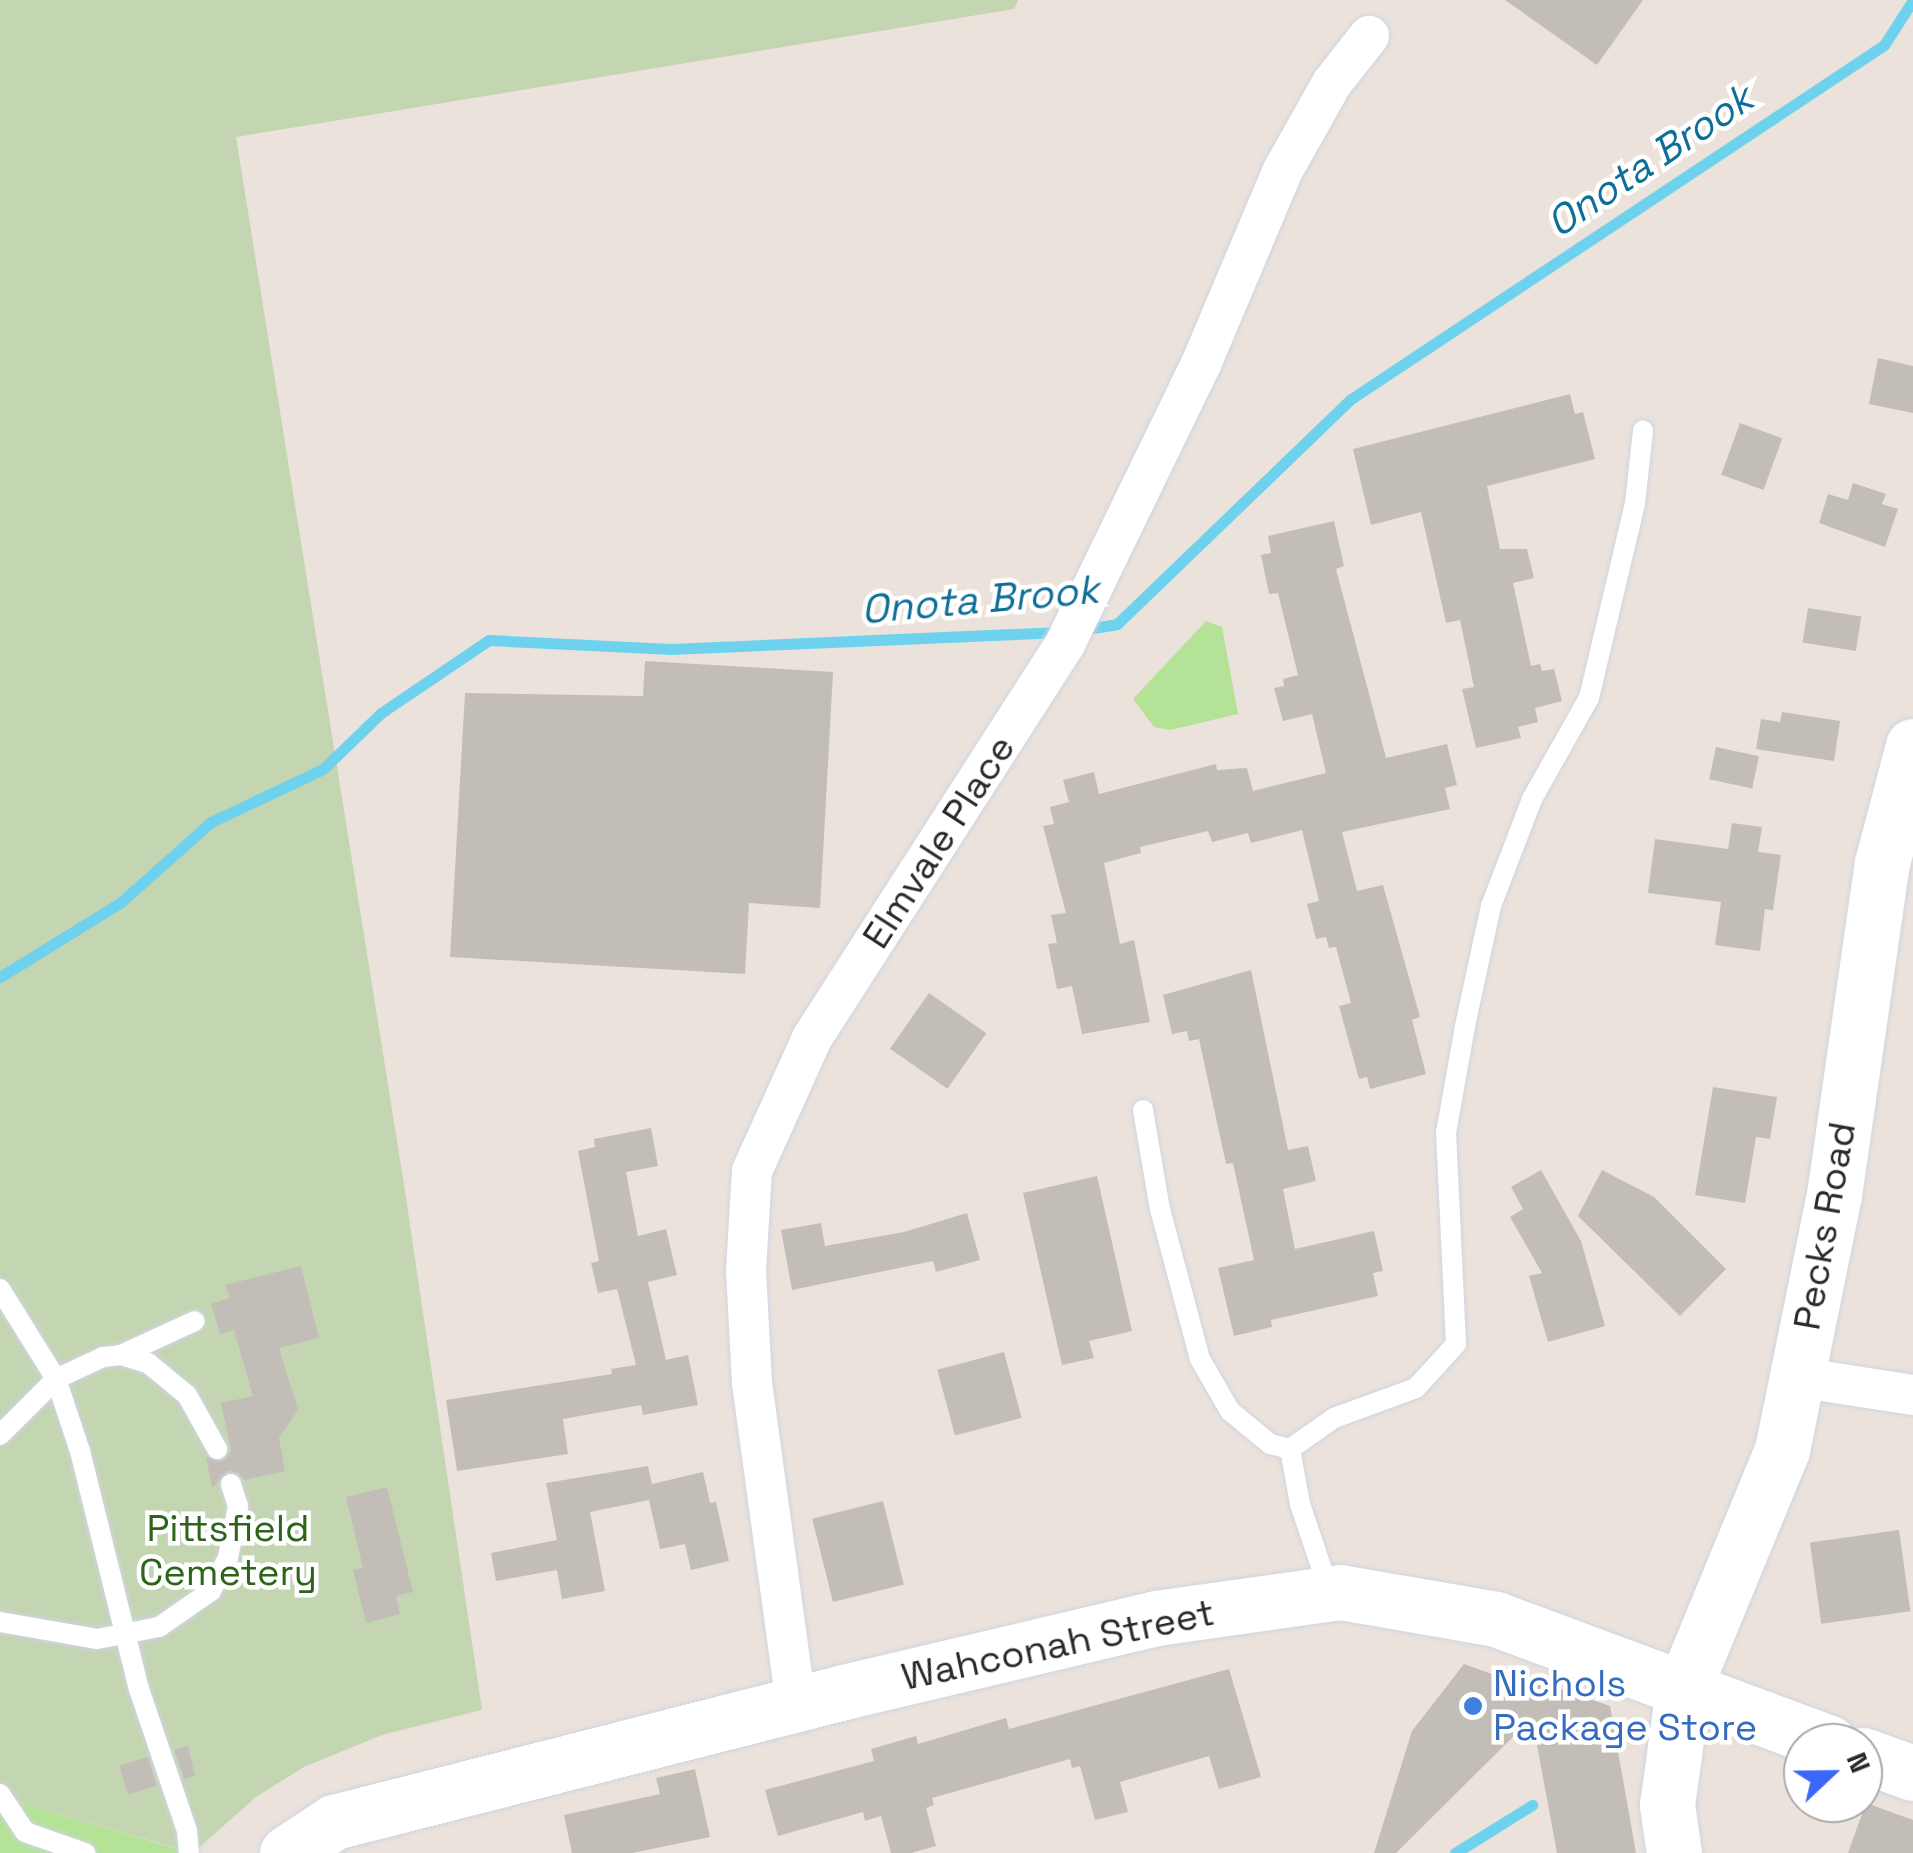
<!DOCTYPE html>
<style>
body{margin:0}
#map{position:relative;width:1913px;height:1853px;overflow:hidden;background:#ebe3db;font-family:"Space Grotesk",sans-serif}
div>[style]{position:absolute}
.green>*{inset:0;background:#b4e297}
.cemetery>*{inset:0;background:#c4d5b2}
.stream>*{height:11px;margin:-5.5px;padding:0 5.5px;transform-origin:5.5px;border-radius:5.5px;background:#6ed1ed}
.building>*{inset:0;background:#c3bdb7;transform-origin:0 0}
.roads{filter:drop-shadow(0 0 2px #d0d4e2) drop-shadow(0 0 2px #d0d4e2)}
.lane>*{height:20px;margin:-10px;padding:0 10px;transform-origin:10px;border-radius:10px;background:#fff}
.street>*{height:40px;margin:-20px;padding:0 20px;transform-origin:20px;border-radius:20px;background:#fff}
.secondary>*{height:55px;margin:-27.5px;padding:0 27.5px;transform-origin:27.5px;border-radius:27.5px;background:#fff}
.dots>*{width:28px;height:28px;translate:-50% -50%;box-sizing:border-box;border:5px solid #fff;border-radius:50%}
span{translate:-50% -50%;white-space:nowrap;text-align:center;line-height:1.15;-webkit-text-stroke:9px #fff;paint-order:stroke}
.street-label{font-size:38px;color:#292929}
.park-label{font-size:38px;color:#2d641a}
.shop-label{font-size:38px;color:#366cbe}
.left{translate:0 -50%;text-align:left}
.water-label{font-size:40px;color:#0f6e97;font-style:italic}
.north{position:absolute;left:1783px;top:1723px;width:100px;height:100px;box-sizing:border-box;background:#fff;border:2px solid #a9a9a9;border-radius:50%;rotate:68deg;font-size:28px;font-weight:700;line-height:40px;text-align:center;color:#292929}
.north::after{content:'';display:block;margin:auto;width:35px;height:45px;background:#3b67f8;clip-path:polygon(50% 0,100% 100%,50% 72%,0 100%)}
</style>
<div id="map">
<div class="green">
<i style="clip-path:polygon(1206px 621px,1222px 627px,1238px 714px,1170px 730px,1154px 727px,1133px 699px)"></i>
<i style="clip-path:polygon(0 1797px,191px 1853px,0 1853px)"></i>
</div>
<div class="cemetery">
<i style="clip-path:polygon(0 0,1018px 0,1014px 9px,236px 137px,403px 1178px,482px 1710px,382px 1735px,304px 1767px,256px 1797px,193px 1853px,0 1797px)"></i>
</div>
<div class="stream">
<i style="left:1080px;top:630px;width:37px;rotate:-9deg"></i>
<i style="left:1117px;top:624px;width:325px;rotate:-43.9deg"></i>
<i style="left:1351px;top:399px;width:640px;rotate:-33.59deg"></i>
<i style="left:1884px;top:45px;width:54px;rotate:-57.2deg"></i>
<i style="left:0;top:977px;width:141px;rotate:-31.7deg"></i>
<i style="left:120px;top:903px;width:122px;rotate:-41.7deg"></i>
<i style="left:211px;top:822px;width:124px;rotate:-25.3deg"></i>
<i style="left:323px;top:769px;width:81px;rotate:-44deg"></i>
<i style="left:381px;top:713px;width:130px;rotate:-34.1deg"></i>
<i style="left:489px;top:640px;width:182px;rotate:2.8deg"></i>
<i style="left:671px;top:649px;width:390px;rotate:-2.5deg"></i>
<i style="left:1455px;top:1853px;width:91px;rotate:-31.9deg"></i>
</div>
<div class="building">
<i style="clip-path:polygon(1505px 0,1643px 0,1597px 65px)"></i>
<i style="clip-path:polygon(1878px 358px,1913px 366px,1913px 413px,1869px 404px)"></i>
<i style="clip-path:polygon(1570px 394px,1575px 414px,1583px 412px,1595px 459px,1487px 486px,1500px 549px,1527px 549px,1534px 578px,1513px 583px,1531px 666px,1540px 664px,1542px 671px,1554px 669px,1562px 701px,1535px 708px,1538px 722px,1518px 727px,1521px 738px,1476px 748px,1462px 689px,1474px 687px,1460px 620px,1446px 623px,1421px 512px,1371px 525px,1353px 449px)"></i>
<i style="left:1740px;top:423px;width:45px;height:55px;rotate:20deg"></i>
<i style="clip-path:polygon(1853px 483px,1886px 494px,1882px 504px,1898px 509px,1885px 547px,1819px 523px,1828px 494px,1848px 500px)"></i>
<i style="clip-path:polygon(1334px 521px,1344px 566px,1336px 569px,1386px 758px,1447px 744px,1457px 785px,1445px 788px,1450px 809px,1342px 832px,1357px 891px,1383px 885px,1420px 1017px,1412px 1020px,1426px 1074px,1370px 1089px,1367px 1077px,1359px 1079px,1339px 1006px,1351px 1003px,1336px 947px,1329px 948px,1326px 937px,1316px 939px,1307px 904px,1319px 901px,1302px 830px,1251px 843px,1248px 833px,1212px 842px,1208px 831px,1140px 847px,1141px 853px,1104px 863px,1120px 944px,1134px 940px,1150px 1022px,1082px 1034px,1072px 986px,1057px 989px,1048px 944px,1057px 943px,1051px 915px,1066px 913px,1043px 826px,1054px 824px,1050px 807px,1069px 802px,1063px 780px,1094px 772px,1099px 794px,1216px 764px,1217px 770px,1247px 768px,1253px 791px,1326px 773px,1312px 714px,1283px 721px,1274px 688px,1284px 686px,1283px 679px,1298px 675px,1278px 593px,1269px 594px,1261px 555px,1271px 553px,1268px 536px)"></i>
<i style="left:1808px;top:608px;width:54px;height:35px;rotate:9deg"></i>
<i style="clip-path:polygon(645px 661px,833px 672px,820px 908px,749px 903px,745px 974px,450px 957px,465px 693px,643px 696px)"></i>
<i style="clip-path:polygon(1782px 712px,1840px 721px,1834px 761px,1756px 749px,1761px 719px,1780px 722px)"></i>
<i style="left:1716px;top:747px;width:44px;height:33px;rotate:12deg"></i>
<i style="clip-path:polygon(1732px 823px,1762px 827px,1758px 852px,1781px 855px,1773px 910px,1765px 909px,1760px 951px,1715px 945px,1721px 902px,1648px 893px,1655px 839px,1728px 849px)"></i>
<i style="clip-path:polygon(1251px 970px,1288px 1150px,1308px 1146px,1316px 1181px,1283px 1189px,1295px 1249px,1374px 1231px,1383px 1271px,1373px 1273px,1378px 1296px,1271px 1320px,1272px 1327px,1234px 1336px,1218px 1268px,1254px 1260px,1233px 1163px,1226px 1164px,1199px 1039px,1189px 1041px,1187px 1031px,1172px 1034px,1163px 995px)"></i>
<i style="left:929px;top:993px;width:70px;height:68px;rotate:35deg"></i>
<i style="clip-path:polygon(1713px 1087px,1777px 1097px,1770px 1139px,1756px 1137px,1745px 1203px,1695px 1195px)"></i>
<i style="clip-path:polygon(651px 1128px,658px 1166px,626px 1172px,638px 1236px,666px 1229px,677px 1275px,648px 1282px,666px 1360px,688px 1355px,698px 1405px,643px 1415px,641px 1405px,563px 1419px,568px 1454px,457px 1471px,446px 1400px,612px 1374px,611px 1369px,636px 1365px,617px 1289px,598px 1293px,591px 1263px,599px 1261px,578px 1151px,595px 1147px,594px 1139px)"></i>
<i style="clip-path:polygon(1541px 1170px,1581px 1241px,1605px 1326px,1548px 1342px,1529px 1276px,1542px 1273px,1510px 1217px,1523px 1209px,1511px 1187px)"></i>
<i style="clip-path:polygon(1602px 1170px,1654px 1197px,1726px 1269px,1680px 1316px,1578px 1216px)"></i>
<i style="clip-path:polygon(1097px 1176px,1132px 1331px,1089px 1341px,1094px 1358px,1062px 1365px,1023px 1193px)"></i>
<i style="clip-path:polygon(967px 1213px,980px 1260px,936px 1272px,933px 1261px,792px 1290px,781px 1230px,821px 1223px,825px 1246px,904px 1232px)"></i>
<i style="clip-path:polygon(301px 1266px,319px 1338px,279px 1348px,298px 1410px,279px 1438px,285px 1471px,244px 1480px,239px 1473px,228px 1471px,212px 1488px,206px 1457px,223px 1461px,231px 1450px,221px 1403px,253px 1396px,234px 1330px,220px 1334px,211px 1304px,230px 1298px,225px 1285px)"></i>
<i style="left:1004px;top:1352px;width:68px;height:69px;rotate:75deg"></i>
<i style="clip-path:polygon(648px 1466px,652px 1484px,703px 1472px,710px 1503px,716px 1502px,729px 1561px,691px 1570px,685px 1544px,660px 1549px,649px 1500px,590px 1512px,605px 1591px,562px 1599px,557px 1570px,496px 1581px,491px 1553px,557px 1540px,546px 1483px)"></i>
<i style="clip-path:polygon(387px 1487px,413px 1592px,396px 1596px,400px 1614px,366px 1623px,353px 1570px,363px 1568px,346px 1497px)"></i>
<i style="left:883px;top:1501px;width:86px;height:73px;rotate:76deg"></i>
<i style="left:1899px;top:1530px;width:82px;height:90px;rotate:82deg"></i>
<i style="clip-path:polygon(1464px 1664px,1511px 1681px,1514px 1673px,1610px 1706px,1636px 1853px,1557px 1853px,1532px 1718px,1396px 1853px,1374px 1853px,1412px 1731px)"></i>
<i style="clip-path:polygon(1229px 1669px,1261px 1777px,1219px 1789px,1209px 1756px,1120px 1782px,1128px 1812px,1095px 1820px,1080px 1766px,1072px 1768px,1070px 1759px,932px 1798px,934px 1805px,926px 1808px,936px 1846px,911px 1853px,891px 1853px,881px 1816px,865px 1821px,863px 1812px,778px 1836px,765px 1790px,874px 1761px,871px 1749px,916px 1736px,918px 1744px,1006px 1718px,1009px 1729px)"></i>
<i style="clip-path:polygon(188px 1746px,195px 1776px,184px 1779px,174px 1750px)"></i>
<i style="left:148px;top:1757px;width:30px;height:30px;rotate:73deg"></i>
<i style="clip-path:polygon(695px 1769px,710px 1837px,632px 1853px,572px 1853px,564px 1815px,660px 1794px,656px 1778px)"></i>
<i style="clip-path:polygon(1866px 1803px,1913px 1820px,1913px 1853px,1848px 1853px)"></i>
</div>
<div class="roads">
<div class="lane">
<i style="left:1143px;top:1110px;width:100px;rotate:80.3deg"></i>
<i style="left:1160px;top:1209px;width:155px;rotate:75.1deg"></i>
<i style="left:1200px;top:1359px;width:60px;rotate:60deg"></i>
<i style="left:1230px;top:1411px;width:52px;rotate:39.5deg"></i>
<i style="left:1270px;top:1444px;width:21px;rotate:14deg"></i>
<i style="left:1290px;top:1449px;width:56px;rotate:79.7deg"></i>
<i style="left:1300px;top:1504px;width:94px;rotate:71.4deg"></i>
<i style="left:0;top:1289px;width:106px;rotate:58.1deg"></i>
<i style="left:56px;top:1379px;width:76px;rotate:71.6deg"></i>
<i style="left:80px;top:1451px;width:245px;rotate:76.1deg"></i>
<i style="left:139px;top:1689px;width:150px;rotate:71.3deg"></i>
<i style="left:187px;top:1831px;width:22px;rotate:85deg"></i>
<i style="left:121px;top:1355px;width:81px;rotate:-24.7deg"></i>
<i style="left:0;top:1435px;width:79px;rotate:-45deg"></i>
<i style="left:56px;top:1379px;width:52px;rotate:-25.1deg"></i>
<i style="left:103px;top:1357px;width:18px;rotate:-6deg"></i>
<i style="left:121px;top:1355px;width:28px;rotate:17deg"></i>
<i style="left:148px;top:1363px;width:50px;rotate:39.4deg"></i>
<i style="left:187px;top:1395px;width:62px;rotate:60.9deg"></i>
<i style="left:1290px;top:1449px;width:54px;rotate:-35.2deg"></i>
<i style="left:1334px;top:1418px;width:87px;rotate:-20.1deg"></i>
<i style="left:1416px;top:1388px;width:59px;rotate:-47.7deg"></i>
<i style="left:1456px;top:1344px;width:211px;rotate:-92.7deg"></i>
<i style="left:1446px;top:1133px;width:109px;rotate:-79.9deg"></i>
<i style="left:1465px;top:1026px;width:123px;rotate:-77.8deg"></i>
<i style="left:1491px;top:906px;width:115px;rotate:-69deg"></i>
<i style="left:1532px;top:799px;width:116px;rotate:-60.6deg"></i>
<i style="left:1589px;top:698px;width:199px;rotate:-76.7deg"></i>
<i style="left:1635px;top:504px;width:74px;rotate:-83.8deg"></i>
<i style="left:0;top:1622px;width:98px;rotate:9.9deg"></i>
<i style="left:97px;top:1639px;width:63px;rotate:-11deg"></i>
<i style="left:159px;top:1627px;width:63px;rotate:-34.7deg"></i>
<i style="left:211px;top:1591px;width:37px;rotate:-63deg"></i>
<i style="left:228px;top:1558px;width:53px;rotate:-79.1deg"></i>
<i style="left:238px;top:1506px;width:23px;rotate:-108deg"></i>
<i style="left:0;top:1794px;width:45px;rotate:56.7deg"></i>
<i style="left:25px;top:1832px;width:64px;rotate:19.3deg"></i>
</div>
<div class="street">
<i style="left:1797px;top:1377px;width:117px;rotate:8.8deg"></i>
<i style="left:796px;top:1704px;width:323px;rotate:-97.8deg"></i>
<i style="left:752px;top:1384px;width:113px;rotate:-93deg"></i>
<i style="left:746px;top:1271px;width:100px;rotate:-86.6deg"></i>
<i style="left:752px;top:1171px;width:146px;rotate:-65.7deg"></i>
<i style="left:812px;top:1038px;width:468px;rotate:-57.3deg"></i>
<i style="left:1065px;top:644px;width:311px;rotate:-64.1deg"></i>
<i style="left:1201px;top:364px;width:208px;rotate:-67.1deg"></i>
<i style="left:1282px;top:172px;width:102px;rotate:-60.7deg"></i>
<i style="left:1332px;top:83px;width:60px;rotate:-51.8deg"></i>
</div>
<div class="secondary">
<i style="left:1863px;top:1755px;width:53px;rotate:19.8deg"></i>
<i style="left:287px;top:1853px;width:56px;rotate:-33.4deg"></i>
<i style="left:334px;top:1822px;width:526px;rotate:-14.3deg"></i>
<i style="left:844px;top:1692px;width:321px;rotate:-13.3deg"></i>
<i style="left:1156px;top:1618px;width:186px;rotate:-8deg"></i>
<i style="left:1340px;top:1592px;width:158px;rotate:9.8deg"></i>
<i style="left:1496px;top:1619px;width:355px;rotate:20.4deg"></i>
<i style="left:1674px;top:1853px;width:49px;rotate:-98.3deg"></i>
<i style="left:1667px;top:1805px;width:116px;rotate:-82.1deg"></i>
<i style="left:1683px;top:1690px;width:260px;rotate:-67.6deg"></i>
<i style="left:1782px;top:1450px;width:260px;rotate:-78.5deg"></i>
<i style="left:1834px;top:1195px;width:335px;rotate:-81.8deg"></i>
<i style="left:1882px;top:863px;width:121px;rotate:-75.2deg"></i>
</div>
</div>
<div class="dots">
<i style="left:1473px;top:1706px;background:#3f7fe0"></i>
</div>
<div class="street-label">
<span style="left:939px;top:842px;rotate:-57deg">Elmvale Place</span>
<span style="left:1825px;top:1226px;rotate:-80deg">Pecks Road</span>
<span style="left:1058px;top:1645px;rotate:-12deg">Wahconah Street</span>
</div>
<div class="park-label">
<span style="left:228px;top:1551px">Pittsfield<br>Cemetery</span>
</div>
<div class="shop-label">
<span class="left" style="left:1493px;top:1706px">Nichols<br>Package Store</span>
</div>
<div class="water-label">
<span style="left:1650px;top:161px;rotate:-34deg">Onota Brook</span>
<span style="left:980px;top:600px;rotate:-5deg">Onota Brook</span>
</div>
<div class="north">N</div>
</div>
